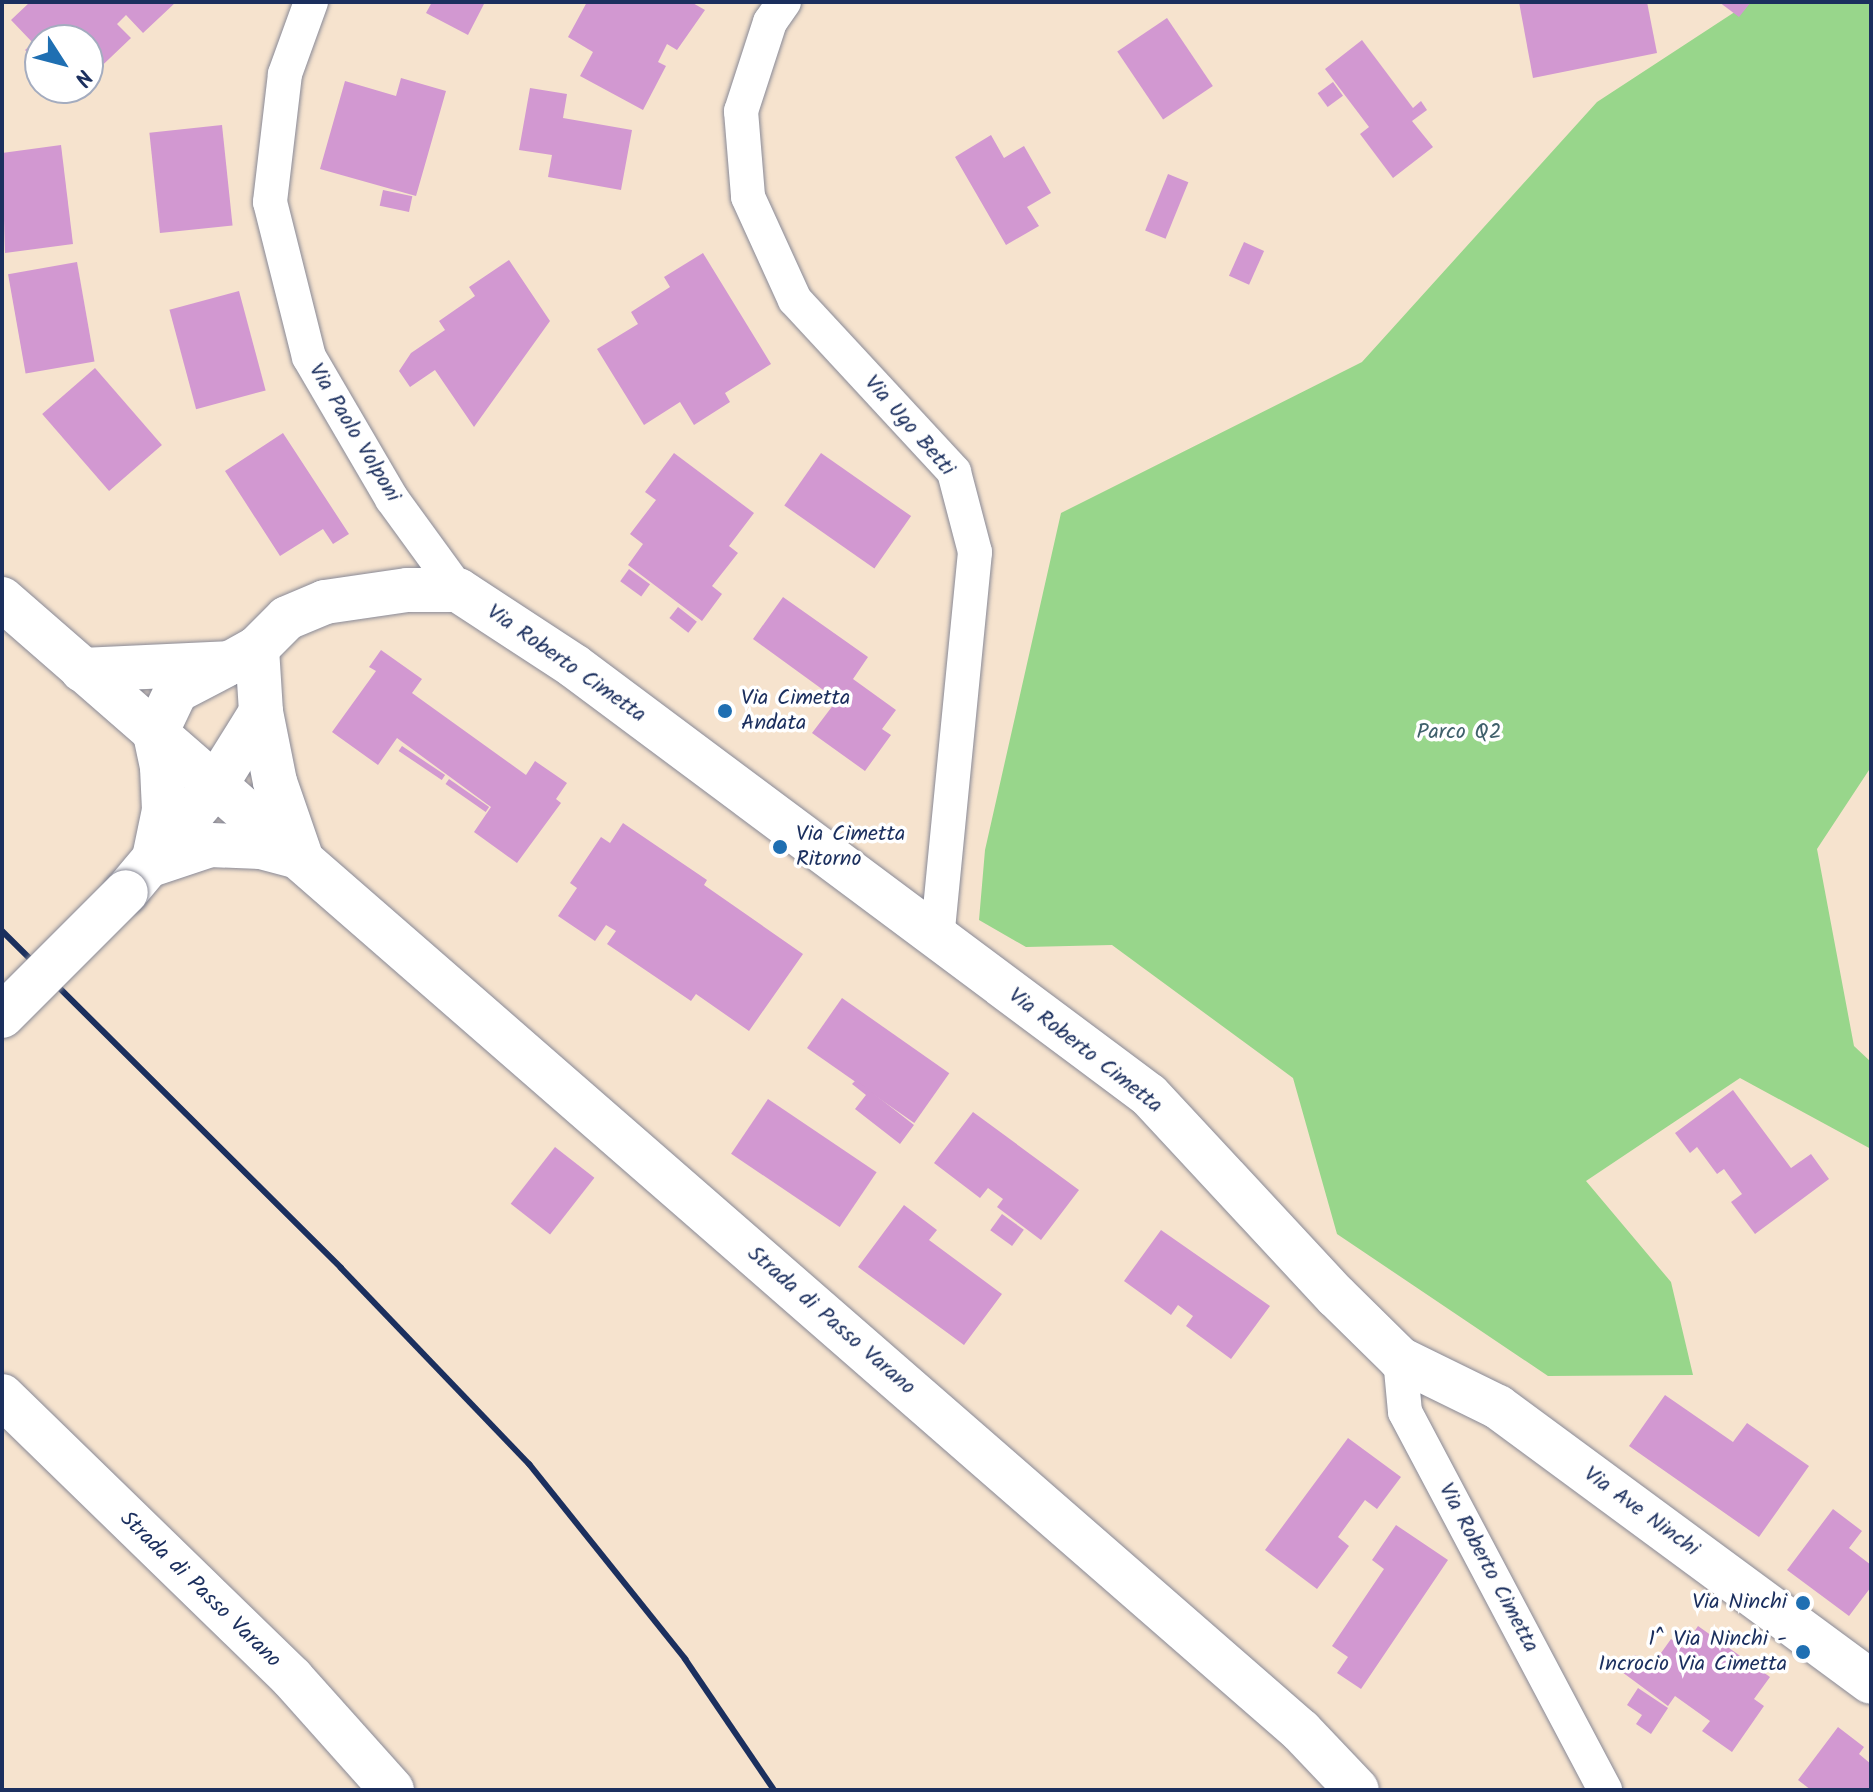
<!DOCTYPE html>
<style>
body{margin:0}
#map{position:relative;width:1873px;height:1792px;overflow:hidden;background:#f6e3ce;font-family:Kalam,sans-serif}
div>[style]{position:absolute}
.green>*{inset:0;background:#98d68b}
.building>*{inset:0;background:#d298d1;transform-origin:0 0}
.roads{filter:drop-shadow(0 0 2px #888996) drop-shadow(0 0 2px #888996)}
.minor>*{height:34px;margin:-17px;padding:0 17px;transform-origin:17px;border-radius:17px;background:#fff}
.tertiary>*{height:44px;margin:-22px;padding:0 22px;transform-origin:22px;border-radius:22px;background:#fff}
.secondary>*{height:44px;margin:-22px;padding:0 22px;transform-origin:22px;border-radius:22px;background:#fff}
.rail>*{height:6px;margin:-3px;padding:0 3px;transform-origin:3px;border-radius:3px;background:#1b2f5e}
.bridges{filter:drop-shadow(0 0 2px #888996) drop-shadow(0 0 2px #888996)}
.tertiary-bridge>*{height:44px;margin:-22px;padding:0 22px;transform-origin:22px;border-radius:22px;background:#fff}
.dots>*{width:22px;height:22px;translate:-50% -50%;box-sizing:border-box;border:4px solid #fff;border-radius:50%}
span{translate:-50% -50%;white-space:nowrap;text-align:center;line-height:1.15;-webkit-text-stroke:7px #fff;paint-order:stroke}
.street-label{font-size:22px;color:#1b2f5e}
.poi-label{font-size:22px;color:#1b2f5e}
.left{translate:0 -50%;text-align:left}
.right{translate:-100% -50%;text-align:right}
.park-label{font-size:22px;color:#40616c}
.frame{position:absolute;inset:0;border:4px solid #1b2f5e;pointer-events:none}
.north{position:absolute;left:24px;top:24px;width:80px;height:80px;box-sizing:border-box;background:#fff;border:2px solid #a4acbf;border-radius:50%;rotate:126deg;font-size:22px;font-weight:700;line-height:32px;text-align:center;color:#1b2f5e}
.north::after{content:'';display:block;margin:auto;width:28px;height:36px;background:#1f6fb2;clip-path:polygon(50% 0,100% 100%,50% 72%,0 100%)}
</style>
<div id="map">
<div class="green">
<i style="clip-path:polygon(1750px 2px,1871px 2px,1871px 767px,1817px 849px,1854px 1046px,1871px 1062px,1871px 1149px,1740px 1078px,1586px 1181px,1671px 1282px,1693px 1375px,1548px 1376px,1337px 1234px,1293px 1078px,1112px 945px,1026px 947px,979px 920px,985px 850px,1061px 513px,1362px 362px,1597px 102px)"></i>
</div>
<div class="building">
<i style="clip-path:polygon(30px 2px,176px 2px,143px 33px,126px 15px,117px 24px,131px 38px,88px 79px,88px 40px,40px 40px,40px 66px,25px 50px,33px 43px,11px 20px)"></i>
<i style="clip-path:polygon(432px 2px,485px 2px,468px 35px,426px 13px)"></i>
<i style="clip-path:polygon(587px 2px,691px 2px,705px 10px,677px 50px,667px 44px,658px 62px,666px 66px,643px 110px,580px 76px,593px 52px,568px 37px)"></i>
<i style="clip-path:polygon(1519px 2px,1647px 2px,1657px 53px,1533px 78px)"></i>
<i style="clip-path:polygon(1719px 2px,1751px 2px,1739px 17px)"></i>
<i style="left:1167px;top:18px;width:82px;height:60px;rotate:56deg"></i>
<i style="clip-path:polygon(1362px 40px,1413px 108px,1421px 101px,1427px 110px,1412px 121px,1433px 147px,1393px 178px,1360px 134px,1369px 127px,1325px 69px)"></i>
<i style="clip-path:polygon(401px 78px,446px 91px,416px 196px,320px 169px,345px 81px,396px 96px)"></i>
<i style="left:1333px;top:82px;width:17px;height:19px;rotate:54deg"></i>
<i style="clip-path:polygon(530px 88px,567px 94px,563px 118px,632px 130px,621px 190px,548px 177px,552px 155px,519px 150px)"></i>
<i style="left:222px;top:125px;width:101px;height:73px;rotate:84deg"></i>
<i style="clip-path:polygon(991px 135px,1004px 158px,1024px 146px,1051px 193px,1027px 207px,1039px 226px,1006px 245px,955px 157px)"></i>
<i style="clip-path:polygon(61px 145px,73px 244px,5px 253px,2px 153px)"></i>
<i style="left:1168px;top:174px;width:22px;height:61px;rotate:22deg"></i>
<i style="left:383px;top:190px;width:30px;height:16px;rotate:12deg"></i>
<i style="left:1244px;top:242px;width:22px;height:37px;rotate:24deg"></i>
<i style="clip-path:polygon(703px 253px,771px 364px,725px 393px,730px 402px,694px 425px,680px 402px,644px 425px,597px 349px,638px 324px,631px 312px,670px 287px,664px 277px)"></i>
<i style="clip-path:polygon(509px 260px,550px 321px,474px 427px,435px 370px,410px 387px,399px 371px,411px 353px,445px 330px,439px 321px,475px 296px,469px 287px)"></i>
<i style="left:77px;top:262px;width:101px;height:70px;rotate:80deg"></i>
<i style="left:239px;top:291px;width:103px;height:72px;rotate:75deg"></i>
<i style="left:95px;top:368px;width:102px;height:70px;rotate:49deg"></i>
<i style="clip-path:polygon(283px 433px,349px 534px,333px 544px,323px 529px,280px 556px,225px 471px)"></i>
<i style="clip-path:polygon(674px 453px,754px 513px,729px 546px,738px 553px,712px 586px,722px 594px,702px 621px,628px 565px,643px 544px,630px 534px,656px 500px,645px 492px)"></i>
<i style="left:821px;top:453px;width:110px;height:64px;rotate:35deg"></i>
<i style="left:629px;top:569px;width:26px;height:15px;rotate:36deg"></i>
<i style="clip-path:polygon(783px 597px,868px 657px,853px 679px,896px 710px,882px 729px,891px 735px,865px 771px,812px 733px,837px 700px,753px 639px)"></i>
<i style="left:678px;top:607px;width:24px;height:14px;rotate:38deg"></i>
<i style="clip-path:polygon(381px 650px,422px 679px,412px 693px,526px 775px,535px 761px,567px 783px,556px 799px,561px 803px,517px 863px,474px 832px,491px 807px,397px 738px,378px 765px,332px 732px,376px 671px,369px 667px)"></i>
<i style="left:402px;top:746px;width:52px;height:6px;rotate:34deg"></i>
<i style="left:449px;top:779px;width:49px;height:6px;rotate:35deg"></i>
<i style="clip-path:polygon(623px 823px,707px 880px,704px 885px,803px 954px,749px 1031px,696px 994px,691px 1001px,607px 944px,616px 931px,606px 925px,595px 941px,558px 916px,577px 888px,570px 883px,601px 837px,610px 843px)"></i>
<i style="left:842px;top:998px;width:131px;height:61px;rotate:35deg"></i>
<i style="clip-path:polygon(856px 1080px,914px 1125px,900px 1144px,855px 1109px,866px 1095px,852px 1084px)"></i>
<i style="clip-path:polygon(1733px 1090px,1791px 1168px,1811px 1154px,1829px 1179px,1755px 1234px,1731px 1202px,1742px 1194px,1724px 1169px,1717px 1174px,1697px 1147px,1690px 1153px,1675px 1133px)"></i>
<i style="left:768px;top:1099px;width:131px;height:66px;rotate:34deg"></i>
<i style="clip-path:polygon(973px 1112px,1079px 1190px,1041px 1240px,997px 1207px,1003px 1199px,988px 1188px,980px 1198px,934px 1163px)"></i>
<i style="left:555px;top:1147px;width:50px;height:72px;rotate:38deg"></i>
<i style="clip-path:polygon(904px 1205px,937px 1230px,929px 1240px,1002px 1294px,964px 1345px,858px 1267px)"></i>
<i style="left:1002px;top:1214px;width:27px;height:20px;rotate:36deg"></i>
<i style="clip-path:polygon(1161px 1230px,1270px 1306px,1231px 1359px,1186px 1326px,1193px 1316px,1178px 1305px,1171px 1315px,1124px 1281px)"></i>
<i style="clip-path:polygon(1665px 1395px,1733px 1442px,1747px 1423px,1809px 1466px,1759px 1537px,1629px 1446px)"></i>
<i style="clip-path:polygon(1348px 1438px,1401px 1477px,1377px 1509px,1365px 1500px,1338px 1537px,1349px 1546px,1317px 1589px,1265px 1550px)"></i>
<i style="clip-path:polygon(1833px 1509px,1862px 1531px,1849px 1548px,1871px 1565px,1871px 1587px,1849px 1616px,1787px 1570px)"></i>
<i style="clip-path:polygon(1396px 1525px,1448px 1560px,1361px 1689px,1337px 1673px,1348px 1657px,1332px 1646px,1384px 1569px,1372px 1560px)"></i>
<i style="clip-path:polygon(1698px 1626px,1770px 1677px,1754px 1699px,1764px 1706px,1732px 1752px,1702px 1731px,1710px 1721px,1675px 1696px,1668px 1706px,1622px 1672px,1635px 1655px,1651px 1667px,1671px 1639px,1683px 1648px)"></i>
<i style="clip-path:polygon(1638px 1688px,1668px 1708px,1651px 1734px,1636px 1724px,1642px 1715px,1627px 1705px)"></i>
<i style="clip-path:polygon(1838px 1727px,1864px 1747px,1859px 1754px,1871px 1764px,1871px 1790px,1811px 1790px,1798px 1780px)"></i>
</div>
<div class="roads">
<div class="minor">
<i style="left:311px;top:2px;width:77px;rotate:109.9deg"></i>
<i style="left:285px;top:74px;width:129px;rotate:96.7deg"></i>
<i style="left:270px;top:202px;width:160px;rotate:75.9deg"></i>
<i style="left:309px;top:357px;width:164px;rotate:59.7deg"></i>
<i style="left:392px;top:499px;width:112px;rotate:54deg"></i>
<i style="left:784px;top:2px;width:24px;rotate:125deg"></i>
<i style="left:770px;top:22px;width:94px;rotate:108deg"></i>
<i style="left:741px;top:111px;width:86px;rotate:85.3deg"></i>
<i style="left:748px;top:197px;width:113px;rotate:65.5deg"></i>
<i style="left:795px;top:300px;width:234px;rotate:47.2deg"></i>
<i style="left:954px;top:472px;width:83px;rotate:75.3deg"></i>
<i style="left:975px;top:552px;width:389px;rotate:95.6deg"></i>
<i style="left:1400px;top:1359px;width:53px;rotate:84.6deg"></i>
<i style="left:1405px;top:1412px;width:428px;rotate:62.1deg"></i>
</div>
<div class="tertiary">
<i style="left:2px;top:599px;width:1723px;rotate:41.07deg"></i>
<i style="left:1301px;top:1731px;width:81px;rotate:46.5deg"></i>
<i style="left:82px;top:670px;width:148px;rotate:-2.7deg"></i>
<i style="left:230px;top:663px;width:31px;rotate:-29deg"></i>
<i style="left:257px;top:648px;width:42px;rotate:-45deg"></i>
<i style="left:287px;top:618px;width:41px;rotate:-22.8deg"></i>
<i style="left:325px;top:602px;width:83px;rotate:-8.3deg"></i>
<i style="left:407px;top:590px;width:51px"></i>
<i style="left:458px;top:590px;width:139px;rotate:33.2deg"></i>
<i style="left:574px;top:666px;width:717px;rotate:36.73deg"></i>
<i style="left:1149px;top:1095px;width:275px;rotate:47.1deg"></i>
<i style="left:1336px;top:1296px;width:90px;rotate:44.5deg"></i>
<i style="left:1400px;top:1359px;width:109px;rotate:26.1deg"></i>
<i style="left:1498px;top:1407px;width:463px;rotate:36.4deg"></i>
<i style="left:261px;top:712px;width:71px;rotate:78.7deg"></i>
<i style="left:275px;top:782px;width:79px;rotate:70.9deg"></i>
<i style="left:154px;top:858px;width:49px;rotate:-78.2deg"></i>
<i style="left:164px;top:810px;width:43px;rotate:-92.7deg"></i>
<i style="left:162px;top:767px;width:33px;rotate:-102deg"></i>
<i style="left:155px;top:735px;width:49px;rotate:-64.5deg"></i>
<i style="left:176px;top:691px;width:54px;rotate:-27.5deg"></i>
<i style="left:153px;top:864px;width:60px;rotate:-18.4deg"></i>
<i style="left:210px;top:845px;width:51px;rotate:2.2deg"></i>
<i style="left:261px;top:847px;width:39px;rotate:15deg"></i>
<i style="left:126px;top:892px;width:138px;rotate:-50deg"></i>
<i style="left:215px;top:786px;width:87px;rotate:-58.1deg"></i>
<i style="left:261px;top:712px;width:64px;rotate:-93.6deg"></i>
</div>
<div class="secondary">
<i style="left:2px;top:1396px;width:405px;rotate:44.2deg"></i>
<i style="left:292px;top:1678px;width:150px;rotate:48.2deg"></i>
</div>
</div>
<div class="rail">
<i style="left:2px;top:931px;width:478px;rotate:44.8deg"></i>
<i style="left:341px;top:1268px;width:272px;rotate:46.2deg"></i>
<i style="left:529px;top:1464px;width:250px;rotate:51.3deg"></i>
<i style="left:685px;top:1659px;width:158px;rotate:55.8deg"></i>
</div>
<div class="bridges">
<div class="tertiary-bridge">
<i style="left:2px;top:1016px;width:175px;rotate:-45deg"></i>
</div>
</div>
<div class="dots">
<i style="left:725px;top:711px;background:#1f6fb2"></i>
<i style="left:780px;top:847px;background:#1f6fb2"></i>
<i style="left:1803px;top:1603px;background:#1f6fb2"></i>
<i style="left:1803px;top:1652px;background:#1f6fb2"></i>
</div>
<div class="street-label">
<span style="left:909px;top:426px;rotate:49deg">Via Ugo Betti</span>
<span style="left:354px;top:433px;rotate:59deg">Via Paolo Volponi</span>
<span style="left:566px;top:664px;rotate:35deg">Via Roberto Cimetta</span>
<span style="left:1085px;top:1051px;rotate:38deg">Via Roberto Cimetta</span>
<span style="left:831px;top:1321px;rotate:41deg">Strada di Passo Varano</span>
<span style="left:1641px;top:1512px;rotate:36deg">Via Ave Ninchi</span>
<span style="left:1488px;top:1568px;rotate:62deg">Via Roberto Cimetta</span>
<span style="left:200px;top:1590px;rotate:44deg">Strada di Passo Varano</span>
</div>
<div class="poi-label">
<span class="left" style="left:741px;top:711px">Via Cimetta<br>Andata</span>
<span class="left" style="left:796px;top:847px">Via Cimetta<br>Ritorno</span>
<span class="right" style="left:1787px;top:1603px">Via Ninchi</span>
<span class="right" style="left:1787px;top:1652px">1^ Via Ninchi -<br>Incrocio Via Cimetta</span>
</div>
<div class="park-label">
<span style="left:1459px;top:733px">Parco Q2</span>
</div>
<div class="frame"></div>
<div class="north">N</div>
</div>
